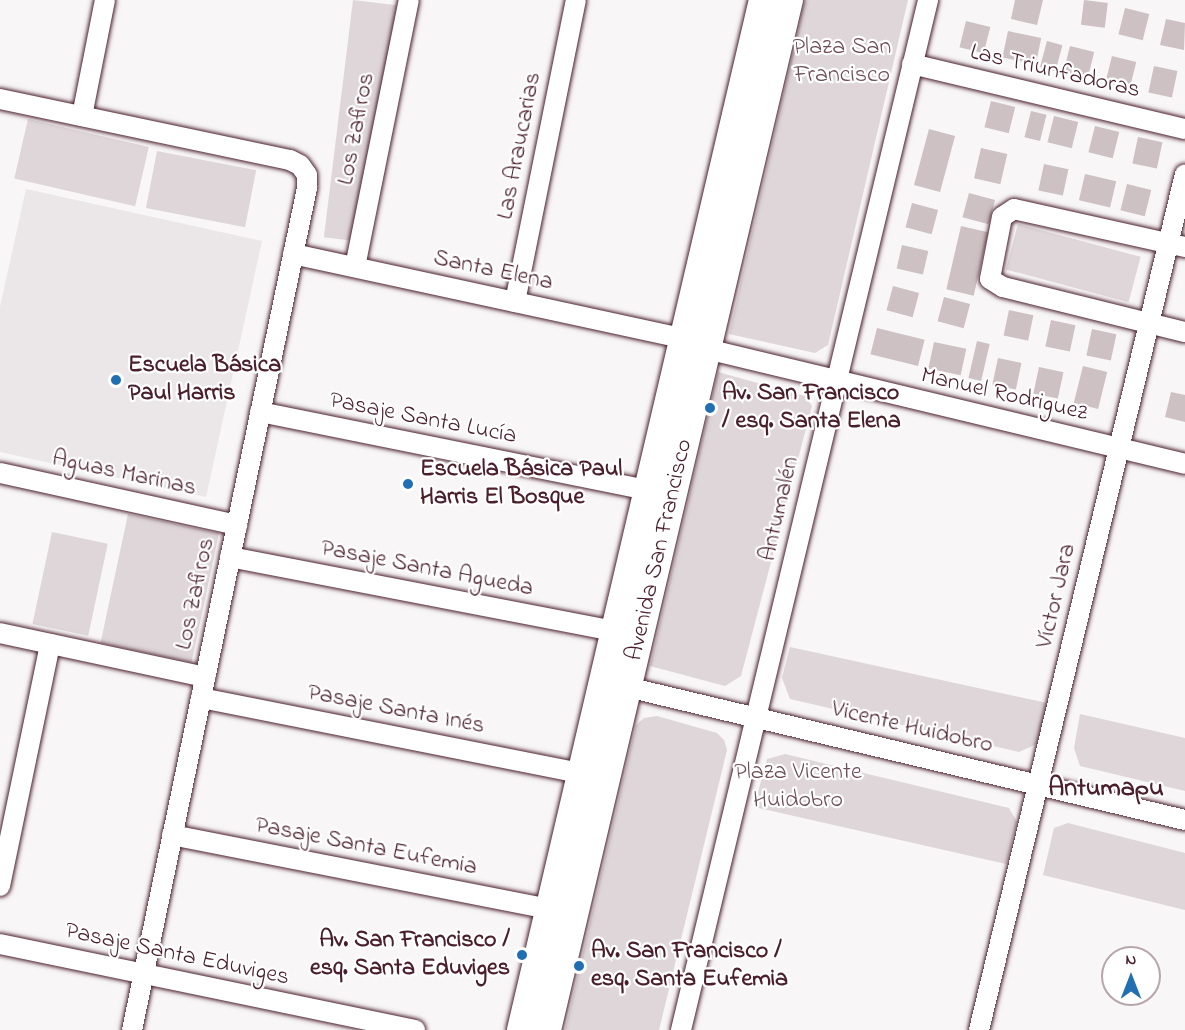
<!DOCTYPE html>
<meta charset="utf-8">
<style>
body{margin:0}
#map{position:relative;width:1185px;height:1030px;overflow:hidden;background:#f8f6f7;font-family:"Indie Flower",sans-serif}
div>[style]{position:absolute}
.built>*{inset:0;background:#ebe6e8}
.green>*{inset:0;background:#ded6d9;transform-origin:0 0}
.building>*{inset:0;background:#cdc1c4;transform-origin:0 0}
.roads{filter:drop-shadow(0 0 2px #4a1f2b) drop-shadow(0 0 2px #4a1f2b)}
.street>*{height:20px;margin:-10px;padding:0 10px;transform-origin:10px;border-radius:10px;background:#fff}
.secondary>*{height:28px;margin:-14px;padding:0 14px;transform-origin:14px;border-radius:14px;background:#fff}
.dots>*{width:16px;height:16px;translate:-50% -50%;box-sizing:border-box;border:3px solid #fff;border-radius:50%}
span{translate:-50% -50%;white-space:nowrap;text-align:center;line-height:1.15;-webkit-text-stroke:4.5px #fff;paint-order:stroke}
.park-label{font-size:24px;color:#6f4d56}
.street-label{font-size:24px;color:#4a1f2b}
.poi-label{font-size:24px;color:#4a1f2b;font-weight:700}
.left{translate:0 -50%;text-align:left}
.right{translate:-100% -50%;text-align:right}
.neighbourhood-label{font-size:26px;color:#4a1f2b;font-weight:700}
.north{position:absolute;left:1101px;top:946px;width:60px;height:60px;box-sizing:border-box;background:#fff;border:2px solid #b7a5aa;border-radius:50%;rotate:0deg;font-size:16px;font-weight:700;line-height:24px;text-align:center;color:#4a1f2b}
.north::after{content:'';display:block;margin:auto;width:21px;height:27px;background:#1f6fb2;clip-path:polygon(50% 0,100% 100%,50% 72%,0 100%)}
</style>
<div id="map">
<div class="built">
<i style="clip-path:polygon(26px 189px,262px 241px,206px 497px,0 452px,0 307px)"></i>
</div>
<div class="green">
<i style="left:353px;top:0;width:46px;height:239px;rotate:7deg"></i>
<i style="clip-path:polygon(805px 0,908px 0,828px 345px,815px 353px,729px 334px)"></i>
<i style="left:28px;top:119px;width:124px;height:61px;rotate:13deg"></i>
<i style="left:157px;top:151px;width:101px;height:58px;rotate:11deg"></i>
<i style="left:1018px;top:224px;width:127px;height:47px;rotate:15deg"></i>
<i style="clip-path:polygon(718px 372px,805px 396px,812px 406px,741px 676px,725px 686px,650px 666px)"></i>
<i style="left:128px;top:514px;width:93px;height:132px;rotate:12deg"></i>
<i style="left:52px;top:532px;width:57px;height:94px;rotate:12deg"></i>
<i style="clip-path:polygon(790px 647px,1047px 703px,1037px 744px,1019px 752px,790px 699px,782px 678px)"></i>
<i style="clip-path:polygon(1080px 714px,1185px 738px,1185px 791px,1080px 766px,1074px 748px)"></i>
<i style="clip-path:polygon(657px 716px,717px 733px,724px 740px,727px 750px,659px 1030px,565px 1030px,636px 725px,644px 718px)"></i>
<i style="clip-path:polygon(785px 754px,1009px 808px,1017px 822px,1006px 864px,754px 807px,767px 759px)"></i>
<i style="clip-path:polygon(1068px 823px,1185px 853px,1185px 910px,1043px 875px,1054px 828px)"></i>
</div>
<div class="building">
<i style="clip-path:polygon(1015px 0,1043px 0,1037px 25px,1011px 19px)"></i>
<i style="left:1084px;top:0;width:24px;height:25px;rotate:7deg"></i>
<i style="left:1125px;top:8px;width:25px;height:27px;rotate:14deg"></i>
<i style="clip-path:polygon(1166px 19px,1185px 23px,1184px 50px,1160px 45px)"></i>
<i style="left:966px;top:21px;width:25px;height:27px;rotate:14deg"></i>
<i style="left:1008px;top:31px;width:34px;height:27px;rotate:12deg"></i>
<i style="left:1047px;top:41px;width:16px;height:27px;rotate:15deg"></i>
<i style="left:1070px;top:46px;width:25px;height:27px;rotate:14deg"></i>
<i style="left:1112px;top:56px;width:25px;height:27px;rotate:14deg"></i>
<i style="left:1154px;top:66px;width:24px;height:27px;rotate:12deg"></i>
<i style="left:991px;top:101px;width:25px;height:27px;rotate:14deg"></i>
<i style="left:1031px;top:111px;width:16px;height:27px;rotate:14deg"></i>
<i style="left:1054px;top:116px;width:25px;height:27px;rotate:14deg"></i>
<i style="left:1095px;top:126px;width:25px;height:27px;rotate:14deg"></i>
<i style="left:929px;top:129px;width:27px;height:58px;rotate:15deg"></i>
<i style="left:1138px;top:137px;width:25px;height:27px;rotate:12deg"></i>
<i style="left:981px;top:148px;width:27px;height:31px;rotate:13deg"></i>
<i style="left:1044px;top:164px;width:25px;height:27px;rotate:12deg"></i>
<i style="left:1085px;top:174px;width:32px;height:27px;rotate:13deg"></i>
<i style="left:1127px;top:184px;width:25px;height:27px;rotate:14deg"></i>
<i style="left:969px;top:193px;width:27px;height:25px;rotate:15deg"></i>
<i style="left:912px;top:203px;width:27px;height:25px;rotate:15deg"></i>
<i style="left:961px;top:226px;width:28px;height:65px;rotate:13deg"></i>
<i style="left:902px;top:245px;width:27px;height:24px;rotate:13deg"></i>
<i style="left:893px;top:286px;width:27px;height:25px;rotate:15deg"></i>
<i style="left:944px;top:297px;width:27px;height:25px;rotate:15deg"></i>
<i style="left:1009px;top:310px;width:25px;height:26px;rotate:12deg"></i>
<i style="left:1051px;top:320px;width:25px;height:27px;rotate:12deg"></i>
<i style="left:877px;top:328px;width:49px;height:27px;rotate:14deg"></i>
<i style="left:1092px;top:329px;width:25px;height:27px;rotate:12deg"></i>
<i style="left:977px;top:341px;width:13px;height:38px;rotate:13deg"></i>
<i style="left:934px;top:342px;width:33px;height:27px;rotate:12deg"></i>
<i style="left:998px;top:358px;width:24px;height:27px;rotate:12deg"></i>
<i style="left:1083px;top:366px;width:25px;height:38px;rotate:14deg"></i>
<i style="left:1039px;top:367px;width:25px;height:27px;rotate:12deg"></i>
<i style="clip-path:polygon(1171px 392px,1185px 395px,1185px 422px,1165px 417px)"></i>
</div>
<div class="roads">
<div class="street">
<i style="left:912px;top:64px;width:281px;rotate:13.4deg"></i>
<i style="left:0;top:99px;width:296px;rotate:11.9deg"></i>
<i style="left:290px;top:160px;width:11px;rotate:27deg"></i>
<i style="left:300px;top:165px;width:12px;rotate:55deg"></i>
<i style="left:307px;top:175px;width:13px;rotate:90deg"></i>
<i style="left:307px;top:188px;width:860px;rotate:101.74deg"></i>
<i style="left:82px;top:116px;width:118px;rotate:-78.8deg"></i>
<i style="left:1185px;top:247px;width:175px;rotate:-167.5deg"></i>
<i style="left:1014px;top:209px;width:14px;rotate:146deg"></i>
<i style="left:1002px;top:217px;width:63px;rotate:101deg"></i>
<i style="left:990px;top:279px;width:15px;rotate:32deg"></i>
<i style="left:1003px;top:287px;width:187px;rotate:13.9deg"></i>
<i style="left:293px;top:254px;width:399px;rotate:12.2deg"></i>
<i style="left:355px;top:267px;width:272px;rotate:-78.6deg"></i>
<i style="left:515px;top:302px;width:308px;rotate:-78.6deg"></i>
<i style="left:707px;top:349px;width:492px;rotate:13.5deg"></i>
<i style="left:260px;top:412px;width:395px;rotate:11.4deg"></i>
<i style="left:0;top:473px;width:243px;rotate:12.4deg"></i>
<i style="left:230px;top:557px;width:391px;rotate:10.9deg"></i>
<i style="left:0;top:633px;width:210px;rotate:12.1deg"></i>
<i style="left:627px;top:687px;width:574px;rotate:13.41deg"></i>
<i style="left:201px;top:698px;width:387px;rotate:11.2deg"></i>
<i style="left:172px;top:835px;width:384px;rotate:11.1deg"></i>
<i style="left:0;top:886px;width:247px;rotate:-78.3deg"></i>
<i style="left:0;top:944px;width:424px;rotate:11.7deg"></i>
<i style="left:681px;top:1030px;width:1059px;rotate:-76.51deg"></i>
<i style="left:979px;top:1030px;width:880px;rotate:-76.47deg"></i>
</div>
<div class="secondary">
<i style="left:521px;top:1030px;width:1058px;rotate:-76.78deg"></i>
<i style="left:547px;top:1030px;width:1058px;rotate:-76.78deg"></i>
</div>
</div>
<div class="dots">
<i style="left:116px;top:380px;background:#1f6fb2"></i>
<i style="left:710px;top:408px;background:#1f6fb2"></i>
<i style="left:408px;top:484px;background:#1f6fb2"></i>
<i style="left:522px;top:955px;background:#1f6fb2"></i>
<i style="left:579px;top:966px;background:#1f6fb2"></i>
</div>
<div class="park-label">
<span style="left:842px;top:62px">Plaza San<br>Francisco</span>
<span style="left:798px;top:787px">Plaza Vicente<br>Huidobro</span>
</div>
<div class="street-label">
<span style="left:1055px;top:72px;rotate:13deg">Las Triunfadoras</span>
<span style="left:357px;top:129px;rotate:-79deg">Los Zafiros</span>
<span style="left:520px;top:146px;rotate:-79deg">Las Araucarias</span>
<span style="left:493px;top:271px;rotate:12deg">Santa Elena</span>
<span style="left:1004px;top:395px;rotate:13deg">Manuel Rodriguez</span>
<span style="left:423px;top:419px;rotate:11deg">Pasaje Santa Lucía</span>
<span style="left:124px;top:474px;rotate:12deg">Aguas Marinas</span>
<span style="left:780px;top:509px;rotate:-77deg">Antumalén</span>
<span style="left:660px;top:550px;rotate:-77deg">Avenida San Francisco</span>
<span style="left:427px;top:569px;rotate:11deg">Pasaje Santa Agueda</span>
<span style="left:196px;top:594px;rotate:-78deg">Los Zafiros</span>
<span style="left:1057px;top:596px;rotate:-77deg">Víctor Jara</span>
<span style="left:396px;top:710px;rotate:11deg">Pasaje Santa Inés</span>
<span style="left:912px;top:728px;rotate:13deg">Vicente Huidobro</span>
<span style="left:366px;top:847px;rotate:11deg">Pasaje Santa Eufemia</span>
<span style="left:177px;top:955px;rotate:12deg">Pasaje Santa Eduviges</span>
</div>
<div class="poi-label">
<span class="left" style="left:128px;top:380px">Escuela Básica<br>Paul Harris</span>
<span class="left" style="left:722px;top:408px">Av. San Francisco<br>/ esq. Santa Elena</span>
<span class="left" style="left:420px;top:484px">Escuela Básica Paul<br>Harris El Bosque</span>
<span class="right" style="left:510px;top:955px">Av. San Francisco /<br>esq. Santa Eduviges</span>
<span class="left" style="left:591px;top:966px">Av. San Francisco /<br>esq. Santa Eufemia</span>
</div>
<div class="neighbourhood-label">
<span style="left:1106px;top:790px">Antumapu</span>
</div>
<div class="north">N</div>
</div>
